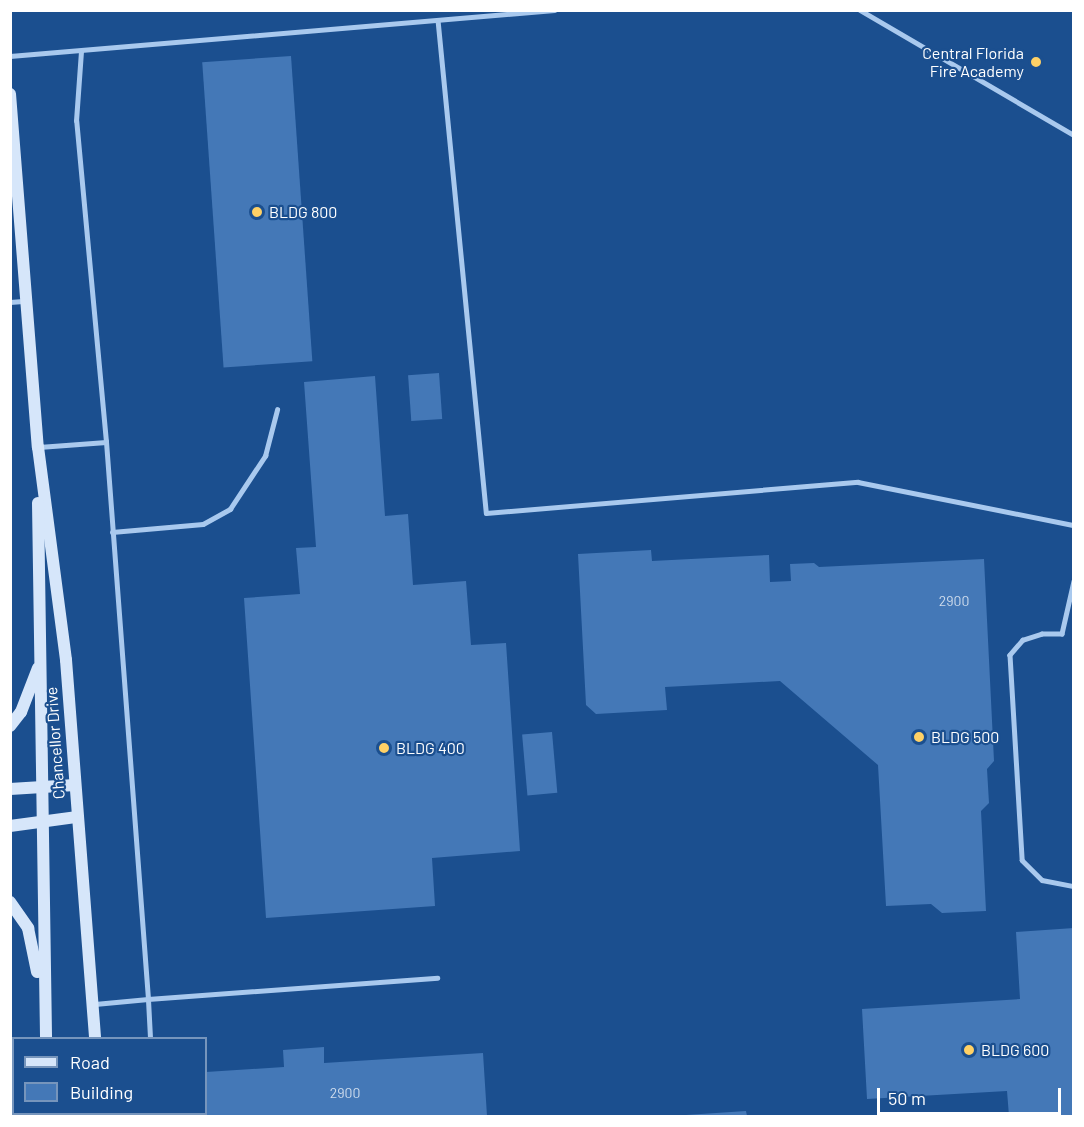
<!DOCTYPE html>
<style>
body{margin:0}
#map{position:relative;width:1084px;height:1127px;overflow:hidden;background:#1b4f8f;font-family:Barlow,sans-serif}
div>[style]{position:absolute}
.building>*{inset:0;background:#4478b7;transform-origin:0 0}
.lane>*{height:4.5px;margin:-2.25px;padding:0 2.25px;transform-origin:2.25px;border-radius:2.25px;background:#a9c9ee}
.secondary>*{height:12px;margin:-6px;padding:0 6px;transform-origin:6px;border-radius:6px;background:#d6e6fa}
.dots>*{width:16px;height:16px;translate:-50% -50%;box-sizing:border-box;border:3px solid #1b4f8f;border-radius:50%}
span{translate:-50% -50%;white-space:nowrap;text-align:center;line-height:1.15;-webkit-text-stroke:4.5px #1b4f8f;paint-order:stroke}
.number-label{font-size:14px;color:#d0dded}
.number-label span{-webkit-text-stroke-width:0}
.poi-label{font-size:16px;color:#fff}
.right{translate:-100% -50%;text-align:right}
.left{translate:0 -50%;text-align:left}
.street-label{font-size:16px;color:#fff}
.frame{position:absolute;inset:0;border:12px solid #fff;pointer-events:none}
.legend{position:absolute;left:12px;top:1037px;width:195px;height:78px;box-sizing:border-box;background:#1b4f8f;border:2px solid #7695bc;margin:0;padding:8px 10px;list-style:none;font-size:18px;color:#fff}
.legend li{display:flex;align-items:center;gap:12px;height:30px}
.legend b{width:30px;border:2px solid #7695bc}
.scale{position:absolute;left:877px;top:1088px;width:184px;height:27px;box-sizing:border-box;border:3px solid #fff;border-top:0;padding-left:8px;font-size:18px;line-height:21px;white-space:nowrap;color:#fff;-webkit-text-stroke:4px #1b4f8f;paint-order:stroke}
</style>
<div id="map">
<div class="building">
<i style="left:291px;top:56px;width:306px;height:89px;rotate:86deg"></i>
<i style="left:439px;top:373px;width:46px;height:31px;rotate:86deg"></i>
<i style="clip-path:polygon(375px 376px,385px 516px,408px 514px,413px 585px,466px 581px,471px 645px,506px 643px,520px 851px,432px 858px,435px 906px,266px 918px,244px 598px,300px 594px,296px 548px,316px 547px,304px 382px)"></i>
<i style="clip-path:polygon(651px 550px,652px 561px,769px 555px,770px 582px,791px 581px,790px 564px,814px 563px,819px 567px,984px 559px,994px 761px,987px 769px,989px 803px,981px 811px,986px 911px,942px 913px,931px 904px,886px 906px,878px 765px,780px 681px,665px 687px,667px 710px,596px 714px,586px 705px,578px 554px)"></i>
<i style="left:552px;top:732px;width:61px;height:30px;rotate:85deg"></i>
<i style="clip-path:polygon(1074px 928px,1074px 1116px,1009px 1116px,1007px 1091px,867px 1099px,862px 1009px,1020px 999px,1016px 932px)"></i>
<i style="clip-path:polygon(324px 1047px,324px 1063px,483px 1053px,487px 1116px,175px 1116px,175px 1114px,206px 1114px,206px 1072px,284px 1067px,283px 1050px)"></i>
<i style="clip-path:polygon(746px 1111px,747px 1116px,686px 1116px,686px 1115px)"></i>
</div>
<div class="lane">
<i style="left:860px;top:10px;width:248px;rotate:30.3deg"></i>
<i style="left:438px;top:20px;width:495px;rotate:84.4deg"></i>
<i style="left:486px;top:513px;width:373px;rotate:-4.8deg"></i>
<i style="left:858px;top:482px;width:220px;rotate:11.3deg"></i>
<i style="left:10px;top:56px;width:546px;rotate:-4.83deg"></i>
<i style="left:10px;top:302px;width:16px;rotate:-4deg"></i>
<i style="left:39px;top:447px;width:67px;rotate:-4.3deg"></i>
<i style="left:106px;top:442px;width:322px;rotate:-95.3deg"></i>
<i style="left:76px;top:121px;width:70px;rotate:-85.9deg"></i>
<i style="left:112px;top:532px;width:91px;rotate:-5deg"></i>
<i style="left:203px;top:524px;width:31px;rotate:-29deg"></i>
<i style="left:230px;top:509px;width:64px;rotate:-56.6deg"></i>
<i style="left:265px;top:456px;width:48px;rotate:-75.4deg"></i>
<i style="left:1074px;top:581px;width:54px;rotate:102.8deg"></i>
<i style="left:1062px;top:634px;width:20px;rotate:180deg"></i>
<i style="left:1042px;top:634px;width:20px;rotate:162deg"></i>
<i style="left:1023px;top:640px;width:20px;rotate:131deg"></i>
<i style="left:1010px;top:655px;width:205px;rotate:86.6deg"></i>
<i style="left:1022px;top:860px;width:28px;rotate:45deg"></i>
<i style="left:1042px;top:880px;width:33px;rotate:11deg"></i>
<i style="left:95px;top:1004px;width:53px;rotate:-5.4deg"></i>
<i style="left:148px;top:999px;width:559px;rotate:-94.31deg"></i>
<i style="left:150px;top:1038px;width:39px;rotate:-93deg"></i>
<i style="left:148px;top:999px;width:290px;rotate:-4.2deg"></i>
<i style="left:156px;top:1114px;width:2px;rotate:90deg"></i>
</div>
<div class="secondary">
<i style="left:10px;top:94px;width:354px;rotate:85.5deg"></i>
<i style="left:38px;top:447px;width:215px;rotate:82.5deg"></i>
<i style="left:66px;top:660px;width:379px;rotate:85.6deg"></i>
<i style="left:38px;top:503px;width:535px;rotate:89.14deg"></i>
<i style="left:10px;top:726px;width:18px;rotate:-52deg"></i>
<i style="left:21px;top:712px;width:47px;rotate:-68.9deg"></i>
<i style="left:10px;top:789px;width:65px;rotate:-3.5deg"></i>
<i style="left:10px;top:826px;width:68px;rotate:-7.7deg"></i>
<i style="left:10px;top:902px;width:32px;rotate:55deg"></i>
<i style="left:28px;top:928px;width:45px;rotate:78.4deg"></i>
<i style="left:51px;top:1114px;width:2px;rotate:63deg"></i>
<i style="left:101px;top:1114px;width:2px;rotate:90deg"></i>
</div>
<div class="dots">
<i style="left:1036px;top:62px;background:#ffd166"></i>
<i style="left:257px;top:212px;background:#ffd166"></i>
<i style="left:919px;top:737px;background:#ffd166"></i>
<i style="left:384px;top:748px;background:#ffd166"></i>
<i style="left:969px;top:1050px;background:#ffd166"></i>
</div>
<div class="number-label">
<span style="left:954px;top:601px">2900</span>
<span style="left:345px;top:1093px">2900</span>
</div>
<div class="poi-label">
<span class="right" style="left:1024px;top:62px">Central Florida<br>Fire Academy</span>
<span class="left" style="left:269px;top:212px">BLDG 800</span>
<span class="left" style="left:931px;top:737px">BLDG 500</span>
<span class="left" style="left:396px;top:748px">BLDG 400</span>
<span class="left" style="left:981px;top:1050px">BLDG 600</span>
</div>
<div class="street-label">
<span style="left:55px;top:743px;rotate:-94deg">Chancellor Drive</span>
</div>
<div class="frame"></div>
<ul class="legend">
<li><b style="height:8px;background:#d6e6fa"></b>Road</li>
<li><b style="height:16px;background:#4478b7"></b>Building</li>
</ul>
<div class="scale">50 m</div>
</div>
